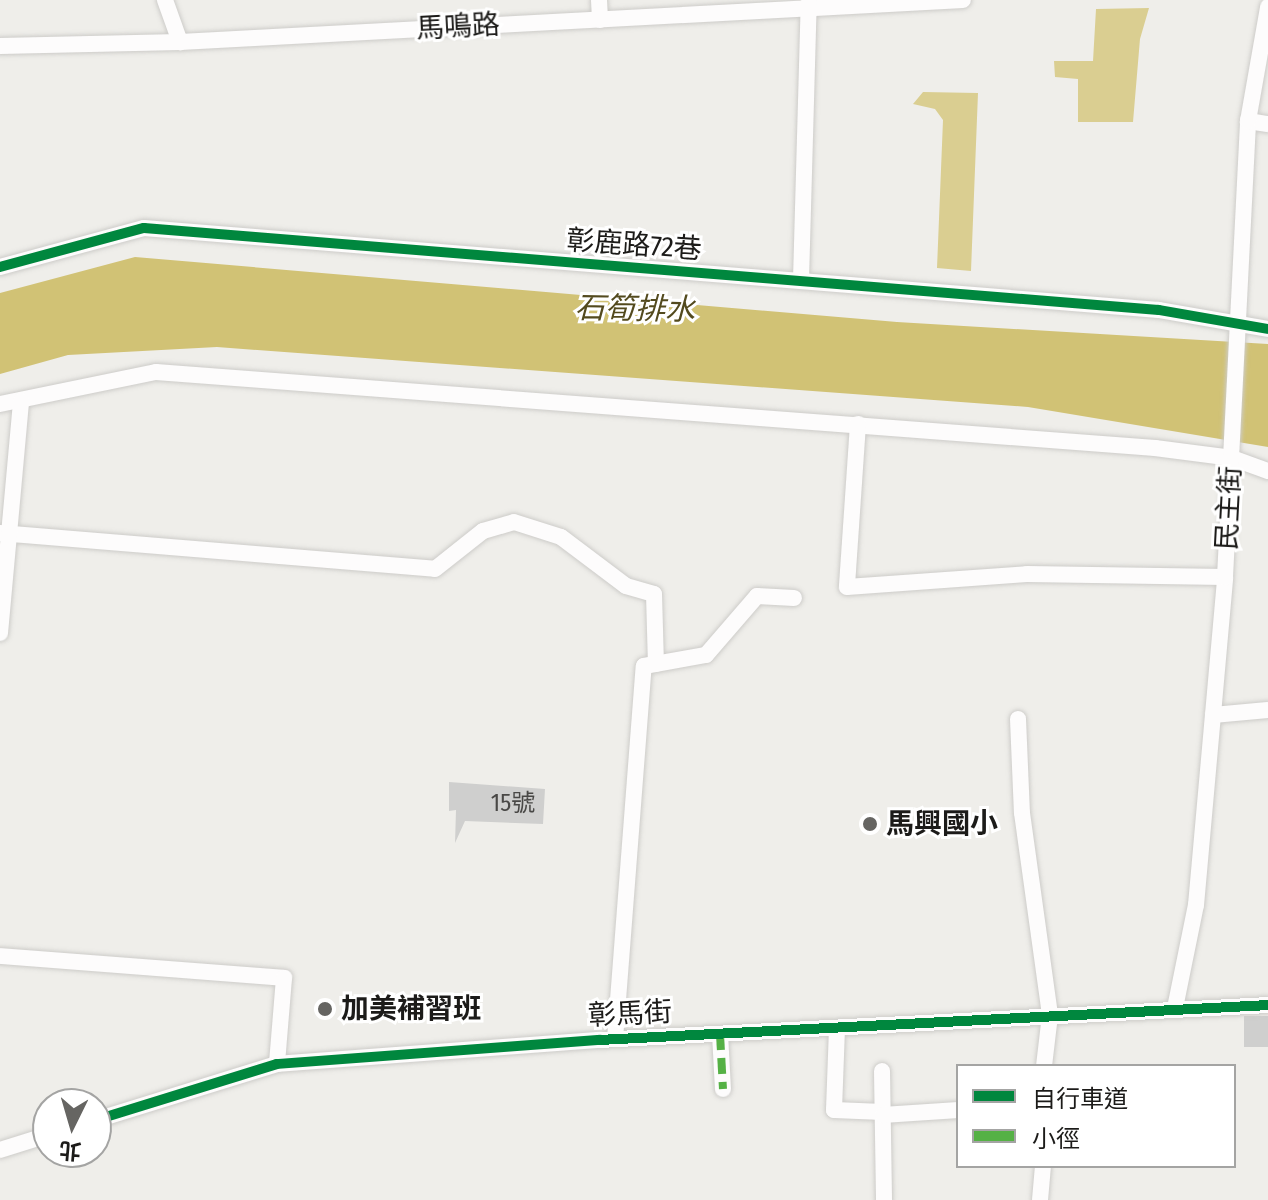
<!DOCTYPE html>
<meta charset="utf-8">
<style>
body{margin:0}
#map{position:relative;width:1268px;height:1200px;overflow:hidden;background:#efeeea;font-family:"Fira Sans Condensed","Noto Sans TC",sans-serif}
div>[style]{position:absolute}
.forest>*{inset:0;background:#dace91}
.water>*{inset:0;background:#d1c275}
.building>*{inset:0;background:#cfcfce;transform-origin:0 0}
.roads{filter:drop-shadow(0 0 2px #cdccc9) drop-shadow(0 0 2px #cdccc9)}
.minor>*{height:16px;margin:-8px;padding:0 8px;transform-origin:8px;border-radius:8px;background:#fdfcfc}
.quiet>*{height:8px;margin-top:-4px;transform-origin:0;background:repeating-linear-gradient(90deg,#55b145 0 16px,transparent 0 24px)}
.cycleway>*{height:10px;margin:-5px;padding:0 5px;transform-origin:5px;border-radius:5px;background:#00873e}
.dots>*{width:22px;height:22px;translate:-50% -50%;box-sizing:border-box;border:4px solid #fff;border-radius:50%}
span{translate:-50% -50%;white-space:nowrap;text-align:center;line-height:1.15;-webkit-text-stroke:6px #fff;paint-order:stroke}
.number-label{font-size:24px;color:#494846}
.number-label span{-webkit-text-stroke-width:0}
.street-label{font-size:28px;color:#1c1b19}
.poi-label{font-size:28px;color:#1c1b19;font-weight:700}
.left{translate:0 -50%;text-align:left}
.water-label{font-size:30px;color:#534a1e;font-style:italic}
.legend{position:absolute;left:956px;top:1064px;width:280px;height:104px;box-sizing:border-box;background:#fff;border:2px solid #a4a4a3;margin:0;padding:10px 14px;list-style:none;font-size:24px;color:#1c1b19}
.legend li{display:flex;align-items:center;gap:16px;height:40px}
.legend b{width:40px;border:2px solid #a4a4a3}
.north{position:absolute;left:32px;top:1088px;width:80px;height:80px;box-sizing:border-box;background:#fff;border:2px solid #a4a4a3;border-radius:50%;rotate:185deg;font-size:22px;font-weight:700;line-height:32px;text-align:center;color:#1c1b19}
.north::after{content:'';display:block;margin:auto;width:28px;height:36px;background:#666562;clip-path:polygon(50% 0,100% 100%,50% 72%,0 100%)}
</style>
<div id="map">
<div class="forest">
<i style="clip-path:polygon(1149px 8px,1140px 39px,1133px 122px,1078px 122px,1078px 79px,1055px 77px,1054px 61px,1093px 61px,1096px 9px)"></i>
<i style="clip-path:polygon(923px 92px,978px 93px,971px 271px,937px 268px,943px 120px,935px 109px,913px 104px)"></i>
</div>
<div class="water">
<i style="clip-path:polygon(135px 257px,897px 322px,1268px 344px,1268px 447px,1028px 407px,217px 347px,68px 355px,0 374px,0 293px)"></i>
</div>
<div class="building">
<i style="clip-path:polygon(449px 782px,545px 789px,543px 824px,465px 821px,455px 843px,456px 810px,449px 811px)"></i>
<i style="left:1268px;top:1016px;width:31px;height:24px;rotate:90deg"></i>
</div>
<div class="roads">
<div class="minor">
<i style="left:165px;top:0;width:45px;rotate:70.3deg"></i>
<i style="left:599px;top:0;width:20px;rotate:87deg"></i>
<i style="left:0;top:46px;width:180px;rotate:-1.3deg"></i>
<i style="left:180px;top:42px;width:784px;rotate:-3.07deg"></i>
<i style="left:1248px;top:121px;width:20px;rotate:9deg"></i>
<i style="left:0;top:267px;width:149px;rotate:-15.2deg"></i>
<i style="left:144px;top:228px;width:1018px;rotate:4.62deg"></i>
<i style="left:1159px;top:310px;width:111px;rotate:9.9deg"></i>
<i style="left:801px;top:280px;width:278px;rotate:-88.4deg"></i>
<i style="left:0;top:404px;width:159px;rotate:-11.6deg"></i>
<i style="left:156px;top:372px;width:1002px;rotate:4.35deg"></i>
<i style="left:1155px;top:448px;width:78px;rotate:7.4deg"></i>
<i style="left:1232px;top:458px;width:38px;rotate:20deg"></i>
<i style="left:858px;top:424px;width:163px;rotate:93.9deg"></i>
<i style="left:847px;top:587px;width:180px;rotate:-4.1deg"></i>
<i style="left:1027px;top:574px;width:198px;rotate:0.9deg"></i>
<i style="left:0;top:533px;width:436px;rotate:4.7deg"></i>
<i style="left:435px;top:569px;width:61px;rotate:-38.4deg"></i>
<i style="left:483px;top:531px;width:32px;rotate:-16deg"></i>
<i style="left:514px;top:522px;width:49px;rotate:17.7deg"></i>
<i style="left:561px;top:537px;width:81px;rotate:37deg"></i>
<i style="left:626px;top:586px;width:29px;rotate:16deg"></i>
<i style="left:654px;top:594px;width:70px;rotate:88.4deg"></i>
<i style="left:0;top:633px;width:233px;rotate:-84.8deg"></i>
<i style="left:1213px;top:715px;width:55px;rotate:-5.2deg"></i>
<i style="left:1018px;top:719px;width:94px;rotate:87.6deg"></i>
<i style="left:1022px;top:813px;width:204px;rotate:82.1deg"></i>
<i style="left:1050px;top:1015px;width:51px;rotate:96.7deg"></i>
<i style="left:0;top:956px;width:285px;rotate:4.4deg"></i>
<i style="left:284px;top:978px;width:86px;rotate:94.7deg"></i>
<i style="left:1175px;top:1008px;width:105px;rotate:-78.5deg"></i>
<i style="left:1196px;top:905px;width:329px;rotate:-84.9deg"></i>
<i style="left:1225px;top:577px;width:457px;rotate:-87.1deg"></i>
<i style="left:1248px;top:121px;width:116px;rotate:-80deg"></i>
<i style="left:837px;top:1028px;width:82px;rotate:92.1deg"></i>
<i style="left:834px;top:1110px;width:49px;rotate:2.3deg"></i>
<i style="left:720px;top:1034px;width:55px;rotate:86.9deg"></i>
<i style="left:615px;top:1039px;width:374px;rotate:-85.6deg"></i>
<i style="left:644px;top:666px;width:63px;rotate:-10.1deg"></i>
<i style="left:706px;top:655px;width:78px;rotate:-49.2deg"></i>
<i style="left:757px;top:596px;width:37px;rotate:3deg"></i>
<i style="left:882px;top:1071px;width:129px;rotate:89.1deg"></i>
<i style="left:883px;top:1115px;width:75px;rotate:-3.8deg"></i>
<i style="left:96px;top:1120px;width:189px;rotate:-17.2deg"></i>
<i style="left:277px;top:1064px;width:323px;rotate:-4.3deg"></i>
<i style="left:599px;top:1040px;width:670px;rotate:-2.99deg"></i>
<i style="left:0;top:1150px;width:50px;rotate:-17.4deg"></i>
<i style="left:1040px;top:1200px;width:34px;rotate:-85deg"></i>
</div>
</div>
<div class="quiet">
<i style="left:720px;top:1034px;width:55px;rotate:86.9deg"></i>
</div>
<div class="cycleway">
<i style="left:0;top:267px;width:149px;rotate:-15.2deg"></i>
<i style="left:144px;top:228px;width:1018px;rotate:4.62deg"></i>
<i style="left:1159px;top:310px;width:111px;rotate:9.9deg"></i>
<i style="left:96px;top:1120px;width:189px;rotate:-17.2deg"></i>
<i style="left:277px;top:1064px;width:323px;rotate:-4.3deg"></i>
<i style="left:599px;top:1040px;width:670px;rotate:-2.99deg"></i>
</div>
<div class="dots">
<i style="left:870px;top:824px;background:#666562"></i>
<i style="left:325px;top:1009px;background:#666562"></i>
</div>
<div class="number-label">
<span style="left:513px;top:804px">15號</span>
</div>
<div class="street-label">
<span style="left:458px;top:27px;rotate:-3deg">馬鳴路</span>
<span style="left:634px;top:245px;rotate:4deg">彰鹿路72巷</span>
<span style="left:1229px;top:508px;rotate:-87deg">民主街</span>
<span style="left:630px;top:1014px;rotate:-3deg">彰馬街</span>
</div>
<div class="poi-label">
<span class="left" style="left:886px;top:824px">馬興國小</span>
<span class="left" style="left:341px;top:1009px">加美補習班</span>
</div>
<div class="water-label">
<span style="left:635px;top:309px;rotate:1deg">石筍排水</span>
</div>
<ul class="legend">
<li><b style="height:10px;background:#00873e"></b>自行車道</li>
<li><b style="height:10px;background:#55b145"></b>小徑</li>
</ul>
<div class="north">北</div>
</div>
